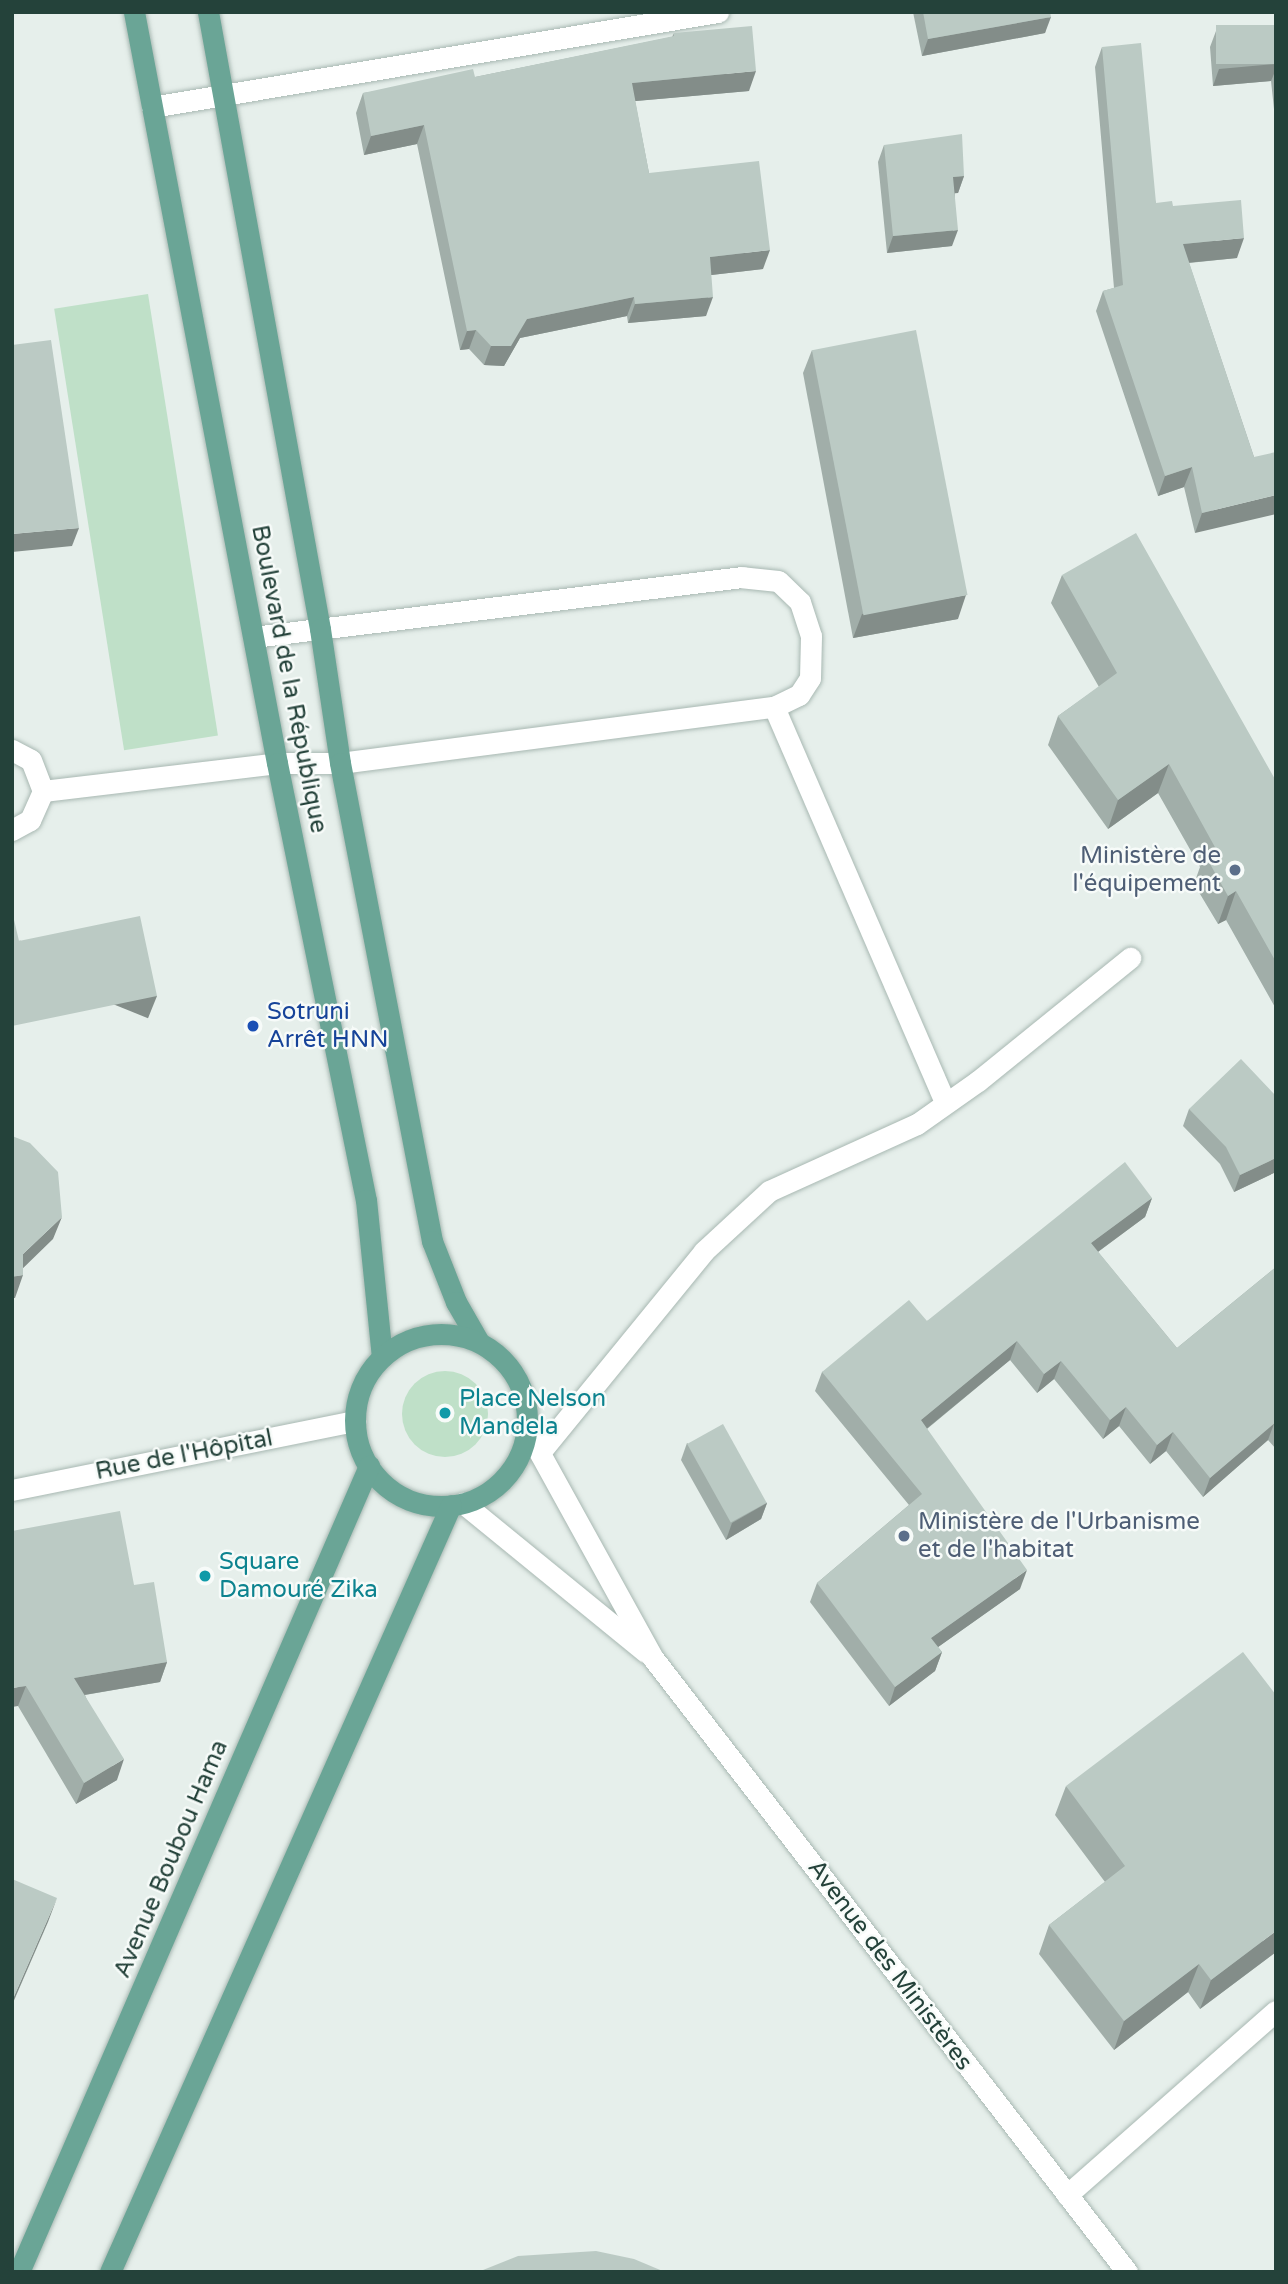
<!DOCTYPE html>
<meta charset="utf-8">
<style>
body{margin:0}
#map{position:relative;width:1288px;height:2284px;overflow:hidden;background:#e6efeb;font-family:"Varela Round",sans-serif}
div>[style]{position:absolute}
.green>*{inset:0;background:#bfe0c8;transform-origin:0 0}
.round{border-radius:50%}
.roads{filter:drop-shadow(0 0 2px #a8b8b2) drop-shadow(0 0 2px #a8b8b2)}
.minor>*{height:21px;margin:-10.5px;padding:0 10.5px;transform-origin:10.5px;border-radius:10.5px;background:#fff}
.major>*{height:21px;margin:-10.5px;padding:0 10.5px;transform-origin:10.5px;border-radius:10.5px;background:#6aa596}
.major>.ring{margin:-10.5px;padding:0;box-sizing:content-box;background:none;border:21px solid #6aa596;border-radius:50%}
.wall>*{inset:0;background:#a1aea9}
.shaded-wall>*{inset:0;background:#838d89;transform-origin:0 0}
.building>*{inset:0;background:#bbcac4;transform-origin:0 0}
.dots>*{width:19px;height:19px;translate:-50% -50%;box-sizing:border-box;border:4px solid #f7fbf9;border-radius:50%}
span{translate:-50% -50%;white-space:nowrap;text-align:center;line-height:1.15;-webkit-text-stroke:5px #f7fbf9;paint-order:stroke}
.street-label{font-size:24px;color:#24423a}
.service-label{font-size:24px;color:#4e5e75}
.right{translate:-100% -50%;text-align:right}
.left{translate:0 -50%;text-align:left}
.transit-label{font-size:24px;color:#164399}
.culture-label{font-size:24px;color:#0d838f}
.frame{position:absolute;inset:0;border:14px solid #24423a;pointer-events:none}
</style>
<div id="map">
<div class="green">
<i style="left:148px;top:294px;width:447px;height:95px;rotate:81deg"></i>
<i class="round" style="left:402px;top:1371px;width:86px;height:86px"></i>
</div>
<div class="roads">
<div class="minor">
<i style="left:152px;top:107px;width:574px;rotate:-9.53deg"></i>
<i style="left:774px;top:707px;width:431px;rotate:66.6deg"></i>
<i style="left:12px;top:750px;width:21px;rotate:28deg"></i>
<i style="left:31px;top:760px;width:33px;rotate:69deg"></i>
<i style="left:43px;top:791px;width:32px;rotate:114deg"></i>
<i style="left:30px;top:820px;width:21px;rotate:151deg"></i>
<i style="left:43px;top:791px;width:236px;rotate:-6.8deg"></i>
<i style="left:277px;top:763px;width:63px"></i>
<i style="left:340px;top:763px;width:438px;rotate:-7.4deg"></i>
<i style="left:774px;top:707px;width:28px;rotate:-26deg"></i>
<i style="left:799px;top:695px;width:20px;rotate:-57deg"></i>
<i style="left:810px;top:678px;width:42px;rotate:-88.6deg"></i>
<i style="left:811px;top:636px;width:36px;rotate:-108deg"></i>
<i style="left:800px;top:602px;width:30px;rotate:-136deg"></i>
<i style="left:778px;top:581px;width:36px;rotate:-174deg"></i>
<i style="left:742px;top:577px;width:492px;rotate:173deg"></i>
<i style="left:527px;top:1430px;width:260px;rotate:61.1deg"></i>
<i style="left:653px;top:1658px;width:776px;rotate:52.33deg"></i>
<i style="left:541px;top:1451px;width:258px;rotate:-50.8deg"></i>
<i style="left:704px;top:1251px;width:88px;rotate:-42.7deg"></i>
<i style="left:769px;top:1191px;width:162px;rotate:-24.4deg"></i>
<i style="left:917px;top:1124px;width:75px;rotate:-35.2deg"></i>
<i style="left:978px;top:1081px;width:196px;rotate:-39deg"></i>
<i style="left:12px;top:1490px;width:350px;rotate:-11.4deg"></i>
<i style="left:463px;top:1503px;width:236px;rotate:39.2deg"></i>
<i style="left:1067px;top:2195px;width:278px;rotate:-41.4deg"></i>
</div>
<div class="major">
<i style="left:134px;top:12px;width:764px;rotate:79.22deg"></i>
<i style="left:277px;top:763px;width:446px;rotate:78.5deg"></i>
<i style="left:366px;top:1200px;width:158px;rotate:84.2deg"></i>
<i style="left:208px;top:12px;width:627px;rotate:79.71deg"></i>
<i style="left:320px;top:629px;width:135px;rotate:81.5deg"></i>
<i style="left:340px;top:763px;width:487px;rotate:79.1deg"></i>
<i style="left:432px;top:1241px;width:66px;rotate:68.5deg"></i>
<i style="left:456px;top:1302px;width:46px;rotate:60.1deg"></i>
<i class="ring" style="left:355px;top:1334px;width:151px;height:151px"></i>
<i style="left:19px;top:2272px;width:879px;rotate:-66.53deg"></i>
<i style="left:110px;top:2272px;width:839px;rotate:-66.03deg"></i>
</div>
</div>
<div class="wall">
<i style="clip-path:polygon(913px 12px,1050px 12px,1045px 33px,922px 56px)"></i>
<i style="clip-path:polygon(1276px 25px,1276px 128px,1271px 81px,1213px 86px,1210px 47px,1216px 31px)"></i>
<i style="clip-path:polygon(674px 33px,749px 91px,635px 101px,649px 173px,763px 269px,711px 275px,706px 316px,628px 323px,627px 316px,520px 338px,504px 366px,484px 365px,469px 349px,460px 350px,417px 144px,364px 155px,356px 113px,363px 93px,475px 77px,672px 37px)"></i>
<i style="clip-path:polygon(1102px 47px,1156px 203px,1173px 206px,1237px 258px,1189px 263px,1254px 457px,1195px 533px,1184px 487px,1158px 496px,1096px 311px,1103px 291px,1114px 288px,1095px 67px)"></i>
<i style="clip-path:polygon(884px 145px,964px 176px,958px 193px,955px 193px,952px 246px,887px 253px,878px 162px)"></i>
<i style="clip-path:polygon(812px 350px,958px 619px,853px 638px,803px 373px)"></i>
<i style="clip-path:polygon(1062px 575px,1276px 781px,1276px 1009px,1226px 920px,1218px 924px,1194px 884px,1200px 867px,1158px 793px,1108px 829px,1048px 745px,1058px 716px,1099px 687px,1051px 603px)"></i>
<i style="clip-path:polygon(1276px 1096px,1276px 1172px,1234px 1192px,1220px 1164px,1183px 1126px,1189px 1109px)"></i>
<i style="clip-path:polygon(1152px 1198px,1145px 1217px,1098px 1252px,1177px 1348px,1276px 1267px,1276px 1449px,1268px 1440px,1203px 1497px,1166px 1451px,1150px 1464px,1119px 1426px,1103px 1439px,1054px 1379px,1037px 1393px,1010px 1360px,927px 1429px,1020px 1589px,938px 1647px,942px 1652px,935px 1671px,889px 1706px,810px 1602px,817px 1583px,909px 1505px,815px 1391px,822px 1372px,927px 1321px)"></i>
<i style="clip-path:polygon(687px 1443px,767px 1503px,761px 1519px,726px 1540px,681px 1460px)"></i>
<i style="clip-path:polygon(12px 1531px,134px 1585px,167px 1662px,160px 1682px,85px 1695px,117px 1780px,76px 1804px,18px 1706px)"></i>
<i style="clip-path:polygon(1066px 1786px,1276px 1952px,1200px 2009px,1188px 1992px,1114px 2050px,1039px 1954px,1049px 1925px,1105px 1882px,1055px 1815px)"></i>
</div>
<div class="shaded-wall">
<i style="clip-path:polygon(1051px 17px,1045px 33px,922px 56px,928px 39px)"></i>
<i style="clip-path:polygon(1276px 64px,1276px 69px,1271px 81px,1213px 86px,1219px 69px)"></i>
<i style="clip-path:polygon(756px 71px,749px 91px,625px 102px,632px 83px)"></i>
<i style="clip-path:polygon(424px 125px,417px 144px,364px 155px,371px 136px)"></i>
<i style="clip-path:polygon(964px 176px,958px 193px,947px 194px,953px 177px)"></i>
<i style="clip-path:polygon(958px 230px,952px 246px,887px 253px,893px 236px)"></i>
<i style="clip-path:polygon(1244px 238px,1237px 258px,1175px 264px,1183px 244px)"></i>
<i style="clip-path:polygon(770px 250px,763px 269px,703px 276px,710px 257px)"></i>
<i style="clip-path:polygon(634px 297px,627px 316px,520px 338px,504px 366px,484px 365px,491px 346px,527px 319px)"></i>
<i style="clip-path:polygon(713px 297px,706px 316px,628px 323px,635px 304px)"></i>
<i style="clip-path:polygon(476px 330px,469px 349px,460px 350px,467px 331px)"></i>
<i style="clip-path:polygon(1192px 467px,1184px 487px,1158px 496px,1165px 476px)"></i>
<i style="clip-path:polygon(1276px 495px,1276px 514px,1195px 533px,1202px 513px)"></i>
<i style="clip-path:polygon(79px 528px,72px 546px,12px 552px,12px 534px)"></i>
<i style="clip-path:polygon(966px 595px,958px 619px,853px 638px,862px 614px)"></i>
<i style="clip-path:polygon(1169px 764px,1158px 793px,1108px 829px,1118px 800px)"></i>
<i style="clip-path:polygon(1236px 891px,1226px 920px,1218px 924px,1228px 896px)"></i>
<i style="left:157px;top:996px;width:24px;height:148px;rotate:112deg"></i>
<i style="clip-path:polygon(1276px 1158px,1276px 1172px,1234px 1192px,1240px 1175px)"></i>
<i style="clip-path:polygon(1152px 1198px,1145px 1217px,1084px 1262px,1091px 1243px)"></i>
<i style="clip-path:polygon(62px 1217px,53px 1239px,15px 1276px,23px 1275px,15px 1298px,12px 1298px,12px 1277px,23px 1254px)"></i>
<i style="clip-path:polygon(1017px 1341px,1010px 1360px,914px 1439px,921px 1420px)"></i>
<i style="clip-path:polygon(1061px 1361px,1054px 1379px,1037px 1393px,1044px 1374px)"></i>
<i style="clip-path:polygon(1126px 1407px,1119px 1426px,1103px 1439px,1110px 1420px)"></i>
<i style="clip-path:polygon(1275px 1421px,1268px 1440px,1203px 1497px,1210px 1478px)"></i>
<i style="clip-path:polygon(1173px 1432px,1166px 1451px,1150px 1464px,1157px 1445px)"></i>
<i style="clip-path:polygon(767px 1503px,761px 1519px,726px 1540px,732px 1523px)"></i>
<i style="clip-path:polygon(1027px 1570px,1020px 1589px,924px 1657px,931px 1638px)"></i>
<i style="clip-path:polygon(942px 1652px,935px 1671px,889px 1706px,895px 1687px)"></i>
<i style="clip-path:polygon(167px 1662px,160px 1682px,66px 1698px,74px 1678px)"></i>
<i style="clip-path:polygon(26px 1686px,18px 1706px,12px 1707px,12px 1688px)"></i>
<i style="clip-path:polygon(124px 1759px,117px 1780px,76px 1804px,84px 1783px)"></i>
<i style="clip-path:polygon(57px 1898px,48px 1922px,12px 2005px,12px 2001px)"></i>
<i style="clip-path:polygon(1276px 1931px,1276px 1952px,1200px 2009px,1211px 1980px)"></i>
<i style="clip-path:polygon(1199px 1964px,1188px 1992px,1114px 2050px,1124px 2021px)"></i>
</div>
<div class="building">
<i style="clip-path:polygon(923px 12px,1050px 12px,1051px 17px,928px 39px)"></i>
<i style="left:1276px;top:25px;width:39px;height:60px;rotate:90deg"></i>
<i style="clip-path:polygon(752px 26px,756px 71px,632px 83px,649px 173px,759px 161px,770px 250px,710px 257px,713px 297px,635px 304px,634px 297px,527px 319px,511px 346px,491px 346px,476px 330px,467px 331px,424px 125px,371px 136px,363px 93px,473px 69px,475px 77px,674px 36px,674px 33px)"></i>
<i style="clip-path:polygon(1141px 43px,1156px 203px,1172px 201px,1173px 206px,1241px 200px,1244px 238px,1183px 244px,1254px 457px,1276px 452px,1276px 495px,1202px 513px,1192px 467px,1165px 476px,1103px 291px,1123px 285px,1102px 47px)"></i>
<i style="clip-path:polygon(962px 134px,964px 176px,953px 177px,958px 230px,893px 236px,884px 145px)"></i>
<i style="left:916px;top:330px;width:270px;height:106px;rotate:79deg"></i>
<i style="clip-path:polygon(51px 340px,79px 528px,12px 534px,12px 345px)"></i>
<i style="clip-path:polygon(1136px 533px,1276px 781px,1276px 962px,1236px 891px,1228px 896px,1205px 855px,1216px 849px,1169px 764px,1118px 800px,1058px 716px,1117px 673px,1062px 575px)"></i>
<i style="clip-path:polygon(12px 911px,19px 941px,140px 916px,157px 996px,12px 1026px)"></i>
<i style="clip-path:polygon(1241px 1059px,1276px 1096px,1276px 1158px,1240px 1175px,1226px 1147px,1189px 1109px)"></i>
<i style="clip-path:polygon(12px 1136px,30px 1143px,58px 1172px,62px 1217px,23px 1254px,23px 1275px,12px 1277px)"></i>
<i style="clip-path:polygon(1125px 1162px,1152px 1198px,1091px 1243px,1177px 1348px,1276px 1267px,1276px 1422px,1210px 1478px,1173px 1432px,1157px 1445px,1126px 1407px,1110px 1420px,1061px 1361px,1044px 1374px,1017px 1341px,921px 1420px,1027px 1570px,931px 1638px,942px 1652px,895px 1687px,817px 1583px,922px 1494px,822px 1372px,909px 1300px,927px 1321px)"></i>
<i style="left:723px;top:1424px;width:90px;height:41px;rotate:61deg"></i>
<i style="clip-path:polygon(120px 1511px,134px 1585px,154px 1582px,167px 1662px,74px 1678px,124px 1759px,84px 1783px,26px 1686px,12px 1688px,12px 1531px)"></i>
<i style="clip-path:polygon(1243px 1652px,1276px 1695px,1276px 1931px,1211px 1980px,1199px 1964px,1124px 2021px,1049px 1925px,1125px 1866px,1066px 1786px)"></i>
<i style="clip-path:polygon(12px 1879px,57px 1898px,12px 2001px)"></i>
<i style="clip-path:polygon(596px 2251px,634px 2259px,665px 2272px,478px 2272px,518px 2256px)"></i>
</div>
<div class="dots">
<i style="left:1235px;top:870px;background:#5c6f8a"></i>
<i style="left:253px;top:1026px;background:#1a4fb4"></i>
<i style="left:445px;top:1413px;background:#0f9aa8"></i>
<i style="left:904px;top:1536px;background:#5c6f8a"></i>
<i style="left:205px;top:1576px;background:#0f9aa8"></i>
</div>
<div class="street-label">
<span style="left:289px;top:679px;rotate:79deg">Boulevard de la République</span>
<span style="left:184px;top:1455px;rotate:-11deg">Rue de l'Hôpital</span>
<span style="left:171px;top:1859px;rotate:-67deg">Avenue Boubou Hama</span>
<span style="left:890px;top:1965px;rotate:53deg">Avenue des Ministères</span>
</div>
<div class="service-label">
<span class="right" style="left:1221px;top:870px">Ministère de<br>l'équipement</span>
<span class="left" style="left:918px;top:1536px">Ministère de l'Urbanisme<br>et de l'habitat</span>
</div>
<div class="transit-label">
<span class="left" style="left:267px;top:1026px">Sotruni<br>Arrêt HNN</span>
</div>
<div class="culture-label">
<span class="left" style="left:459px;top:1413px">Place Nelson<br>Mandela</span>
<span class="left" style="left:219px;top:1576px">Square<br>Damouré Zika</span>
</div>
<div class="frame"></div>
</div>
